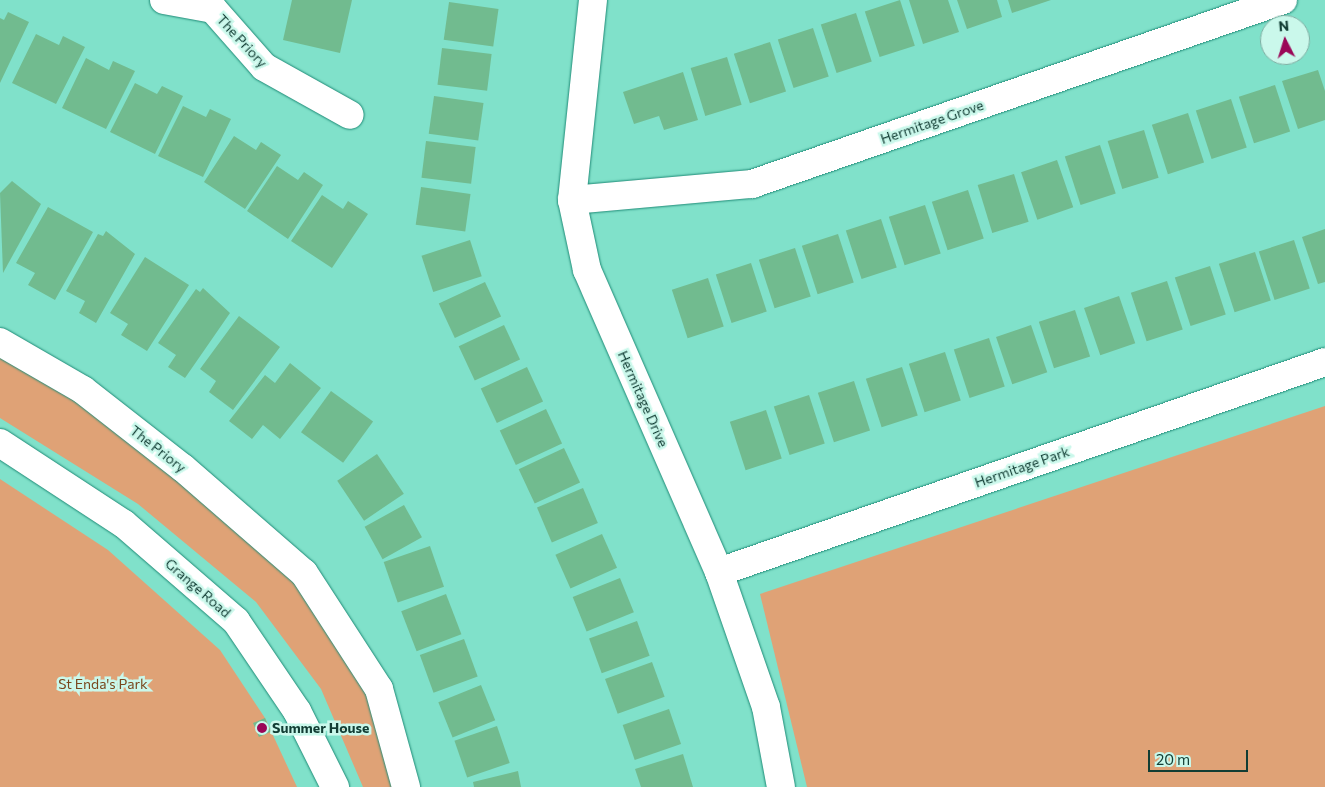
<!DOCTYPE html>
<style>
body{margin:0}
#map{position:relative;width:1325px;height:787px;overflow:hidden;background:#80e1ca;font-family:Commissioner,sans-serif}
div>[style]{position:absolute}
.green>*{inset:0;background:#dfa276}
.building>*{inset:0;background:#71bb8f;transform-origin:0 0}
.roads{filter:drop-shadow(0 0 1px #1f8b77) drop-shadow(0 0 1px #1f8b77)}
.street>*{height:28px;margin:-14px;padding:0 14px;transform-origin:14px;border-radius:14px;background:#fff}
.secondary>*{height:28px;margin:-14px;padding:0 14px;transform-origin:14px;border-radius:14px;background:#fff}
.dots>*{width:14px;height:14px;translate:-50% -50%;box-sizing:border-box;border:2px solid #caf8eb;border-radius:50%}
span{translate:-50% -50%;white-space:nowrap;text-align:center;line-height:1.15;-webkit-text-stroke:5px #caf8eb;paint-order:stroke}
.street-label{font-size:14px;color:#123d34}
.park-label{font-size:14px;color:#79471d}
.poi-label{font-size:14px;color:#123d34;font-weight:700}
.left{translate:0 -50%;text-align:left}
.north{position:absolute;left:1260px;top:15px;width:50px;height:50px;box-sizing:border-box;background:#caf8eb;border:1px solid #80ada2;border-radius:50%;rotate:355deg;font-size:14px;font-weight:700;line-height:20px;text-align:center;color:#123d34}
.north::after{content:'';display:block;margin:auto;width:18px;height:22px;background:#9a0757;clip-path:polygon(50% 0,100% 100%,50% 72%,0 100%)}
.scale{position:absolute;left:1148px;top:750px;width:100px;height:22px;box-sizing:border-box;border:2px solid #123d34;border-top:0;padding-left:6px;font-size:15px;line-height:18px;white-space:nowrap;color:#123d34;-webkit-text-stroke:4px #caf8eb;paint-order:stroke}
</style>
<div id="map">
<div class="green">
<i style="clip-path:polygon(0 349px,79px 394px,300px 578px,373px 692px,399px 787px,363px 787px,321px 689px,256px 602px,138px 504px,0 418px)"></i>
<i style="clip-path:polygon(1325px 406px,1325px 787px,807px 787px,760px 594px)"></i>
<i style="clip-path:polygon(0 479px,108px 550px,220px 650px,265px 718px,297px 787px,0 787px)"></i>
</div>
<div class="building">
<i style="clip-path:polygon(292px 0,352px 0,340px 53px,283px 40px)"></i>
<i style="left:900px;top:0;width:48px;height:37px;rotate:72deg"></i>
<i style="clip-path:polygon(909px 0,948px 0,959px 32px,923px 44px)"></i>
<i style="clip-path:polygon(957px 0,997px 0,1002px 17px,967px 29px)"></i>
<i style="clip-path:polygon(1008px 0,1051px 0,1012px 13px)"></i>
<i style="left:449px;top:2px;width:50px;height:38px;rotate:8deg"></i>
<i style="clip-path:polygon(8px 12px,29px 22px,0 83px,0 18px,4px 20px)"></i>
<i style="left:856px;top:13px;width:51px;height:37px;rotate:72deg"></i>
<i style="left:813px;top:28px;width:51px;height:37px;rotate:72deg"></i>
<i style="clip-path:polygon(36px 34px,59px 45px,63px 36px,85px 47px,56px 104px,12px 83px)"></i>
<i style="left:770px;top:42px;width:52px;height:38px;rotate:72deg"></i>
<i style="left:442px;top:48px;width:50px;height:37px;rotate:7deg"></i>
<i style="left:727px;top:57px;width:50px;height:38px;rotate:73deg"></i>
<i style="clip-path:polygon(86px 58px,109px 70px,113px 61px,135px 71px,106px 129px,62px 108px)"></i>
<i style="clip-path:polygon(1318px 70px,1325px 91px,1325px 120px,1298px 129px,1282px 81px)"></i>
<i style="clip-path:polygon(683px 72px,698px 120px,664px 130px,659px 116px,634px 124px,623px 92px)"></i>
<i style="clip-path:polygon(135px 83px,157px 94px,162px 86px,183px 96px,155px 154px,110px 132px)"></i>
<i style="left:1275px;top:85px;width:49px;height:38px;rotate:72deg"></i>
<i style="left:434px;top:96px;width:50px;height:38px;rotate:8deg"></i>
<i style="left:1231px;top:99px;width:51px;height:37px;rotate:72deg"></i>
<i style="clip-path:polygon(183px 106px,206px 117px,210px 109px,231px 119px,203px 177px,158px 156px)"></i>
<i style="left:1188px;top:113px;width:52px;height:38px;rotate:72deg"></i>
<i style="left:1144px;top:130px;width:50px;height:38px;rotate:73deg"></i>
<i style="clip-path:polygon(234px 136px,256px 150px,261px 142px,281px 155px,245px 209px,204px 182px)"></i>
<i style="left:426px;top:141px;width:50px;height:37px;rotate:7deg"></i>
<i style="left:1100px;top:145px;width:51px;height:37px;rotate:72deg"></i>
<i style="left:1057px;top:160px;width:50px;height:38px;rotate:71deg"></i>
<i style="clip-path:polygon(277px 166px,298px 180px,304px 172px,323px 185px,288px 239px,247px 211px)"></i>
<i style="left:1014px;top:174px;width:50px;height:38px;rotate:73deg"></i>
<i style="clip-path:polygon(12px 181px,41px 204px,3px 273px,0 193px)"></i>
<i style="left:421px;top:187px;width:50px;height:38px;rotate:8deg"></i>
<i style="left:968px;top:190px;width:51px;height:38px;rotate:72deg"></i>
<i style="clip-path:polygon(322px 195px,343px 209px,348px 201px,368px 214px,332px 268px,291px 241px)"></i>
<i style="left:925px;top:205px;width:51px;height:38px;rotate:72deg"></i>
<i style="clip-path:polygon(48px 207px,93px 232px,55px 300px,28px 285px,35px 273px,16px 263px)"></i>
<i style="left:881px;top:219px;width:51px;height:37px;rotate:72deg"></i>
<i style="clip-path:polygon(1325px 229px,1325px 282px,1318px 284px,1302px 237px)"></i>
<i style="clip-path:polygon(106px 231px,135px 254px,96px 323px,79px 313px,85px 301px,66px 291px,98px 234px,103px 236px)"></i>
<i style="left:838px;top:234px;width:51px;height:38px;rotate:72deg"></i>
<i style="left:470px;top:240px;width:38px;height:51px;rotate:72deg"></i>
<i style="left:1294px;top:240px;width:51px;height:37px;rotate:72deg"></i>
<i style="left:795px;top:248px;width:51px;height:38px;rotate:72deg"></i>
<i style="left:1255px;top:252px;width:51px;height:38px;rotate:72deg"></i>
<i style="clip-path:polygon(145px 257px,189px 285px,147px 351px,121px 335px,128px 324px,110px 313px)"></i>
<i style="left:751px;top:263px;width:51px;height:37px;rotate:72deg"></i>
<i style="left:1210px;top:266px;width:51px;height:37px;rotate:72deg"></i>
<i style="left:708px;top:278px;width:51px;height:38px;rotate:72deg"></i>
<i style="left:1167px;top:281px;width:51px;height:38px;rotate:72deg"></i>
<i style="left:485px;top:282px;width:38px;height:51px;rotate:65deg"></i>
<i style="clip-path:polygon(203px 288px,230px 313px,185px 378px,168px 367px,176px 355px,158px 343px,196px 289px,200px 292px)"></i>
<i style="left:1119px;top:296px;width:50px;height:37px;rotate:71deg"></i>
<i style="left:1075px;top:310px;width:49px;height:38px;rotate:72deg"></i>
<i style="clip-path:polygon(239px 316px,280px 347px,233px 410px,209px 392px,216px 381px,200px 369px)"></i>
<i style="left:504px;top:325px;width:38px;height:50px;rotate:65deg"></i>
<i style="left:1031px;top:325px;width:50px;height:37px;rotate:71deg"></i>
<i style="left:989px;top:338px;width:51px;height:37px;rotate:72deg"></i>
<i style="left:945px;top:352px;width:51px;height:38px;rotate:72deg"></i>
<i style="clip-path:polygon(290px 363px,321px 388px,280px 439px,263px 425px,252px 439px,229px 421px,265px 375px,275px 383px)"></i>
<i style="left:527px;top:367px;width:38px;height:51px;rotate:65deg"></i>
<i style="left:902px;top:367px;width:51px;height:38px;rotate:72deg"></i>
<i style="left:854px;top:381px;width:52px;height:38px;rotate:72deg"></i>
<i style="left:331px;top:391px;width:52px;height:51px;rotate:36deg"></i>
<i style="left:809px;top:395px;width:51px;height:37px;rotate:72deg"></i>
<i style="left:546px;top:409px;width:38px;height:51px;rotate:65deg"></i>
<i style="left:766px;top:410px;width:51px;height:38px;rotate:72deg"></i>
<i style="left:564px;top:448px;width:38px;height:50px;rotate:65deg"></i>
<i style="left:377px;top:454px;width:48px;height:48px;rotate:56deg"></i>
<i style="left:583px;top:488px;width:38px;height:50px;rotate:67deg"></i>
<i style="left:404px;top:505px;width:37px;height:45px;rotate:61deg"></i>
<i style="left:602px;top:534px;width:37px;height:51px;rotate:66deg"></i>
<i style="left:430px;top:546px;width:43px;height:49px;rotate:71deg"></i>
<i style="left:620px;top:578px;width:37px;height:51px;rotate:68deg"></i>
<i style="left:446px;top:594px;width:43px;height:48px;rotate:69deg"></i>
<i style="left:637px;top:621px;width:37px;height:51px;rotate:70deg"></i>
<i style="left:464px;top:639px;width:40px;height:47px;rotate:70deg"></i>
<i style="left:652px;top:662px;width:37px;height:50px;rotate:70deg"></i>
<i style="left:481px;top:685px;width:38px;height:46px;rotate:68deg"></i>
<i style="left:669px;top:709px;width:37px;height:49px;rotate:71deg"></i>
<i style="left:265px;top:718px;width:15px;height:13px;rotate:67deg"></i>
<i style="left:497px;top:726px;width:39px;height:45px;rotate:71deg"></i>
<i style="clip-path:polygon(683px 754px,693px 787px,641px 787px,635px 769px)"></i>
<i style="clip-path:polygon(518px 771px,521px 787px,474px 787px,473px 782px)"></i>
</div>
<div class="roads">
<div class="street">
<i style="left:164px;top:0;width:50px;rotate:10.4deg"></i>
<i style="left:213px;top:9px;width:77px;rotate:48.7deg"></i>
<i style="left:264px;top:67px;width:98px;rotate:29.2deg"></i>
<i style="left:593px;top:0;width:201px;rotate:96deg"></i>
<i style="left:572px;top:200px;width:72px;rotate:77.9deg"></i>
<i style="left:587px;top:270px;width:330px;rotate:66.4deg"></i>
<i style="left:719px;top:572px;width:143px;rotate:70.8deg"></i>
<i style="left:766px;top:707px;width:81px;rotate:79.4deg"></i>
<i style="left:572px;top:200px;width:181px;rotate:-5.1deg"></i>
<i style="left:752px;top:184px;width:562px;rotate:-19.11deg"></i>
<i style="left:0;top:342px;width:96px;rotate:30deg"></i>
<i style="left:83px;top:390px;width:127px;rotate:38deg"></i>
<i style="left:183px;top:468px;width:160px;rotate:41deg"></i>
<i style="left:304px;top:573px;width:138px;rotate:57.1deg"></i>
<i style="left:379px;top:689px;width:102px;rotate:74.6deg"></i>
<i style="left:719px;top:572px;width:641px;rotate:-19.11deg"></i>
</div>
<div class="secondary">
<i style="left:0;top:443px;width:148px;rotate:33.2deg"></i>
<i style="left:124px;top:524px;width:148px;rotate:40.9deg"></i>
<i style="left:236px;top:621px;width:109px;rotate:55.9deg"></i>
<i style="left:297px;top:711px;width:85px;rotate:63.4deg"></i>
</div>
</div>
<div class="dots">
<i style="left:262px;top:728px;background:#9a0757"></i>
</div>
<div class="street-label">
<span style="left:242px;top:41px;rotate:47deg">The Priory</span>
<span style="left:932px;top:122px;rotate:-19deg">Hermitage Grove</span>
<span style="left:643px;top:399px;rotate:66deg">Hermitage Drive</span>
<span style="left:158px;top:449px;rotate:38deg">The Priory</span>
<span style="left:1022px;top:467px;rotate:-19deg">Hermitage Park</span>
<span style="left:198px;top:588px;rotate:41deg">Grange Road</span>
</div>
<div class="park-label">
<span style="left:103px;top:684px">St Enda's Park</span>
</div>
<div class="poi-label">
<span class="left" style="left:272px;top:728px">Summer House</span>
</div>
<div class="north">N</div>
<div class="scale">20 m</div>
</div>
